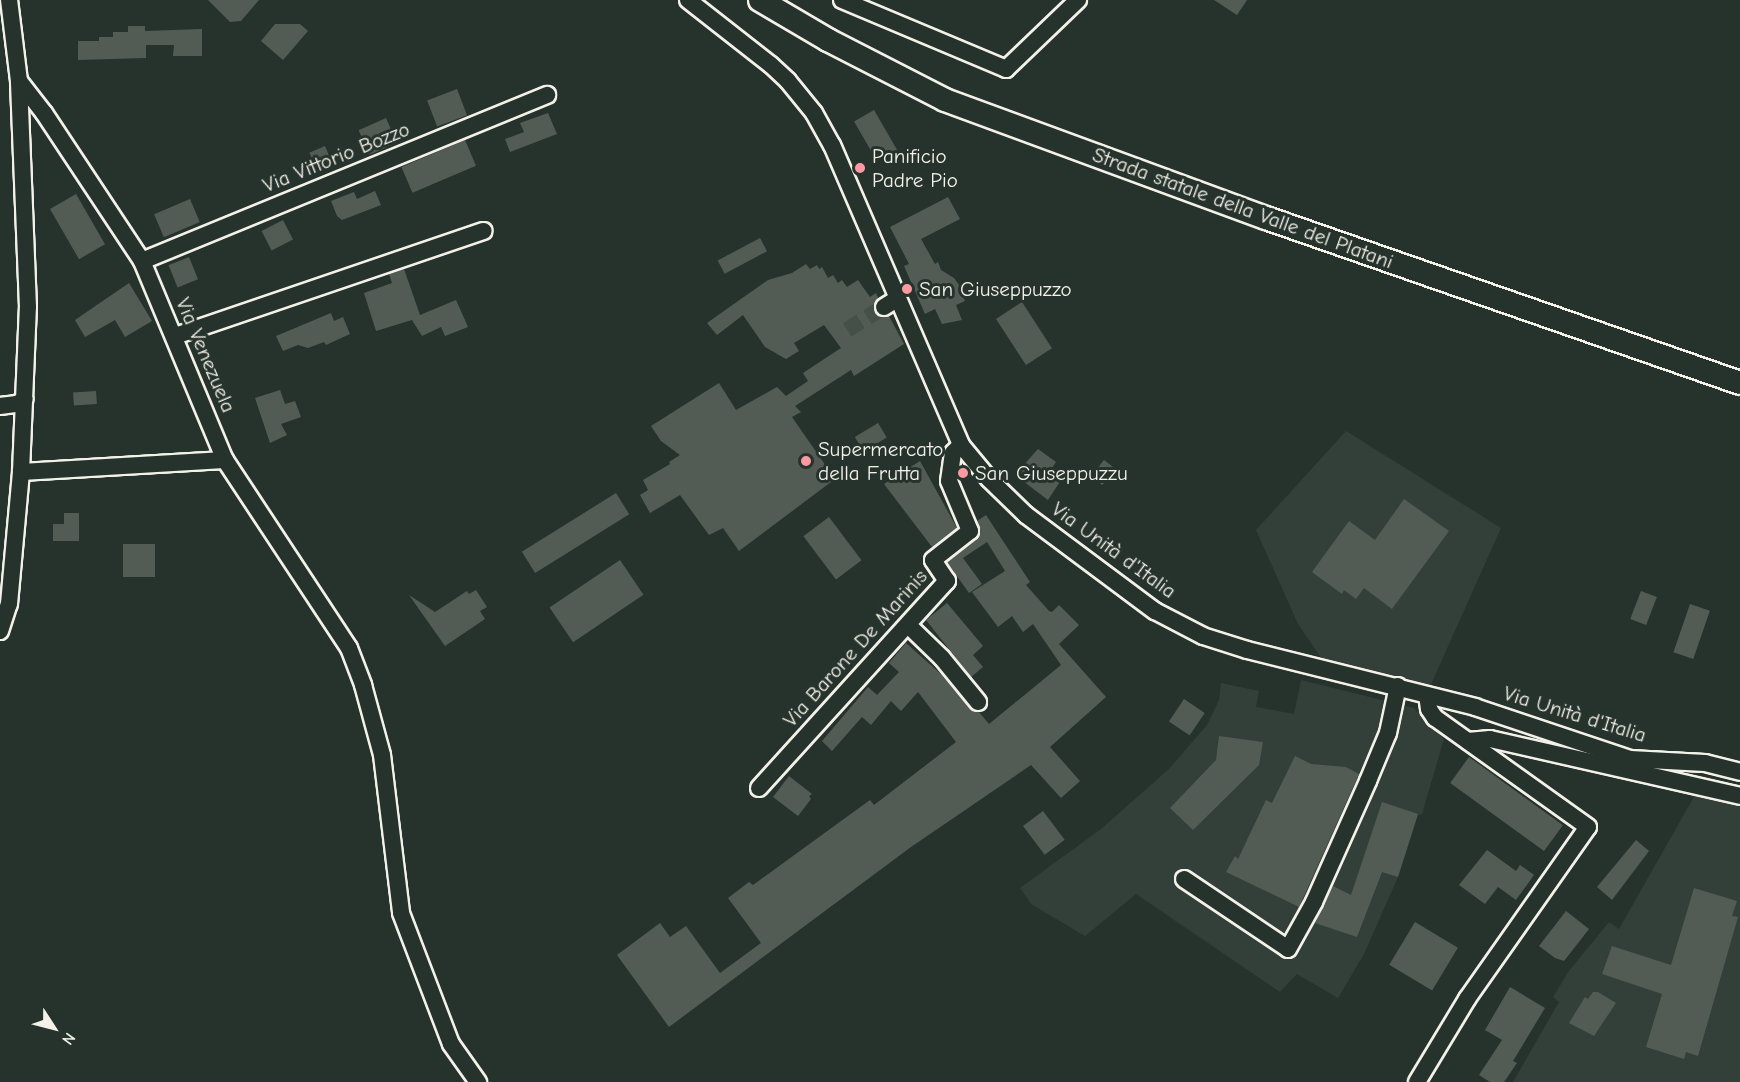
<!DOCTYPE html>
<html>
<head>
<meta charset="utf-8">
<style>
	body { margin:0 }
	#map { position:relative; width:1740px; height:1082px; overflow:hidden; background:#26332d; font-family:"Comic Neue",sans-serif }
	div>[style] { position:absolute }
	.built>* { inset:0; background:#333f39 }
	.building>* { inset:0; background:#525c55; transform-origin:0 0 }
	.minor-tunnel>* { height:16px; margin-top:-8px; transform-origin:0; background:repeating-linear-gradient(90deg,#455049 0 16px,transparent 0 24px) }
	.roads { filter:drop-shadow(2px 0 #f4f1e8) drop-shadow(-2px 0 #f4f1e8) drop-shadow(0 2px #f4f1e8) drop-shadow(0 -2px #f4f1e8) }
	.minor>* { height:16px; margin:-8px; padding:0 8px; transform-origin:8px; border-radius:8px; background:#26332d }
	.major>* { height:22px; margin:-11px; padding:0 11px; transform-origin:11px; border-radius:11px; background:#26332d }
	.dots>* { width:16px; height:16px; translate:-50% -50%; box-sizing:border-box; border:3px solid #26332d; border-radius:50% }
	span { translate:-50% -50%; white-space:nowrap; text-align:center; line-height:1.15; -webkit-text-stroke:6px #26332d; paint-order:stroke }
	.poi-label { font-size:21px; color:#f4f1e8 }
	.left { translate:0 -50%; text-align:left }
	.street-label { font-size:21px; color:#f4f1e8 }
	.north { position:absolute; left:24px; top:998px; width:60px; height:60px; -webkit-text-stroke:4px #26332d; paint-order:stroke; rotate:126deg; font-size:16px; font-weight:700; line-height:24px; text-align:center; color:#f4f1e8 }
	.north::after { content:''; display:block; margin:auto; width:21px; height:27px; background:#f4f1e8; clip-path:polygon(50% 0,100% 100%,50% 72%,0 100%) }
</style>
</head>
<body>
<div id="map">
	<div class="built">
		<i style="clip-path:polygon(1346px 431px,1501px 528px,1424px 700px,1326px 665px,1298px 624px,1256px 530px)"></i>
		<i style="clip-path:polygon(1301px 680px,1414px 708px,1444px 739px,1422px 814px,1418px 815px,1398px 877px,1364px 954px,1338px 998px,1297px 974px,1280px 992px,1136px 894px,1085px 936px,1031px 904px,1020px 888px,1101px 829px,1169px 769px,1207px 725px,1219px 700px,1221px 683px,1259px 691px,1256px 707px,1294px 714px)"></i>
		<i style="clip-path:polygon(1695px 795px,1740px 806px,1740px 1082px,1513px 1082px,1559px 1002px,1553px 997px,1569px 971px,1609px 922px,1619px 929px)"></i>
	</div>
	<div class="building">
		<i style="clip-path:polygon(208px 0,259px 0,241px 21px,230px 22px)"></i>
		<i style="clip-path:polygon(1214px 0,1247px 0,1237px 15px)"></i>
		<i style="clip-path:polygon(275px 24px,300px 24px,308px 31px,283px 60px,261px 41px)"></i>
		<i style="clip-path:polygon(128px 26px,145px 26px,145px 31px,202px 29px,202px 56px,173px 56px,174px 45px,146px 45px,146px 58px,78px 60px,78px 41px,99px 41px,99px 37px,113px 37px,113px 32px,128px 32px)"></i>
		<i style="left:457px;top:89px;width:28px;height:32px;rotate:69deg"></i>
		<i style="left:874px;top:110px;width:46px;height:23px;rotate:60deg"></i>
		<i style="clip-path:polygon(548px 113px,557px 134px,510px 152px,505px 139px,524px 132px,520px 123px)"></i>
		<i style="left:386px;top:118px;width:27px;height:30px;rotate:66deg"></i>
		<i style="left:465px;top:140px;width:28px;height:69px;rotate:67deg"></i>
		<i style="left:325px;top:146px;width:13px;height:17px;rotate:67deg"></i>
		<i style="clip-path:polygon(375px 191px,381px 205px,342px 220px,337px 216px,331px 201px,354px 192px,357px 199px)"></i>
		<i style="left:76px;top:194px;width:58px;height:30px;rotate:60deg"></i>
		<i style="clip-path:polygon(948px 197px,960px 219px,921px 239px,935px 264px,938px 262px,941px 270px,954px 278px,962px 289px,960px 290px,965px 301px,956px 305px,962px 320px,942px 324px,935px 309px,925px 314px,904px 266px,909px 264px,890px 227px)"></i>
		<i style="left:190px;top:199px;width:25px;height:39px;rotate:67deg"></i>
		<i style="left:283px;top:220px;width:22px;height:24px;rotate:63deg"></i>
		<i style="left:760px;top:238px;width:15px;height:48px;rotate:62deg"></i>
		<i style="left:189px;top:257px;width:24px;height:22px;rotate:68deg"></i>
		<i style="clip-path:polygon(806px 264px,810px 269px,817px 265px,819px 269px,822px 267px,828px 278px,833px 275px,838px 283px,842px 280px,847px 287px,858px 280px,870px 297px,876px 293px,878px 298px,875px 303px,875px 312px,880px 316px,889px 316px,904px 344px,854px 376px,851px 370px,795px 406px,801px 412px,792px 417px,835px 479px,739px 551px,723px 528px,709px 535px,680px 495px,650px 513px,640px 495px,648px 490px,643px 480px,670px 464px,669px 462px,680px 455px,661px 441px,651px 426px,719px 383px,736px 410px,777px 387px,786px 396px,808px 381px,803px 373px,841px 348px,824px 325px,794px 343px,799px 351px,786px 359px,765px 347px,743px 315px,717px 335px,707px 323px,768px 280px,792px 273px)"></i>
		<i style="clip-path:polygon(404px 269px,420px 315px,456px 300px,468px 327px,445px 336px,441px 327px,422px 336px,412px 320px,376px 331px,364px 293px,392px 283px,389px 274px)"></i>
		<i style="clip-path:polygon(129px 283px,152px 321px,125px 337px,115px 320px,85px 337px,75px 320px)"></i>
		<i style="left:1022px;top:302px;width:55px;height:31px;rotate:57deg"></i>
		<i style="clip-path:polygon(331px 313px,334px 321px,343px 317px,350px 334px,326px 345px,324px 342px,308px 348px,298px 345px,283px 351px,276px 336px)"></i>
		<i style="clip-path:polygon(280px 390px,285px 404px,295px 401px,301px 417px,281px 424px,287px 435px,270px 443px,255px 398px)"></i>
		<i style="left:96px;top:391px;width:13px;height:23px;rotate:86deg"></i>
		<i style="left:878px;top:423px;width:17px;height:27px;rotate:59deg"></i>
		<i style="clip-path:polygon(1038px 449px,1056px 462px,1050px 471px,1061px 480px,1048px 500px,1015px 475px)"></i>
		<i style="clip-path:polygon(1104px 460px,1117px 470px,1102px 485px,1092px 475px)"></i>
		<i style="clip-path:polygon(920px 461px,957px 528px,932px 547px,884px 484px)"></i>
		<i style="left:616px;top:493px;width:25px;height:111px;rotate:58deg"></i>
		<i style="clip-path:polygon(1404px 499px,1449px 531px,1392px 609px,1364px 588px,1356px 599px,1344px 590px,1342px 594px,1312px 572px,1349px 521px,1375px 540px)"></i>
		<i style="clip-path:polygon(64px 513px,79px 513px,79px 541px,53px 541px,53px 524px,64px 524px)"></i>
		<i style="clip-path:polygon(986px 515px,1030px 582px,1026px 585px,1049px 611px,1052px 612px,1059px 605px,1079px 625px,1059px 644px,1106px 697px,1050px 747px,1080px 781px,1061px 798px,1031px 765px,911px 847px,669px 1027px,617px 955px,660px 923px,670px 937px,686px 926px,720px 973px,761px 943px,728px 898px,749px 882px,753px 885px,870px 800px,874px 805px,956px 742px,918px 692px,901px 711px,891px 701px,871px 725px,862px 717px,832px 751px,822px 741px,868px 687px,877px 695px,899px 672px,889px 663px,906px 643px,942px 675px,970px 709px,979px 712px,989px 724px,1061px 665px,1033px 624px,1023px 632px,1012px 616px,998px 627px,972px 592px,1005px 571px,987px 542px,963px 558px,982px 584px,969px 593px,947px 562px,977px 539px,980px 533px,977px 521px)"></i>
		<i style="left:829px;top:517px;width:54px;height:32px;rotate:53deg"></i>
		<i style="left:123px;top:544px;width:32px;height:33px"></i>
		<i style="left:620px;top:560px;width:42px;height:85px;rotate:56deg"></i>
		<i style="clip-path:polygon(476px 590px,487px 607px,480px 611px,485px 619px,445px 646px,409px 595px,435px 612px,467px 591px,469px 594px)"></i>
		<i style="left:1641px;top:591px;width:17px;height:30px;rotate:21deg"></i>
		<i style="clip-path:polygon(947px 603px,983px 646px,973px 655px,983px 667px,971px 677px,926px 620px)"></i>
		<i style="left:1690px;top:604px;width:21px;height:51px;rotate:19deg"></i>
		<i style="left:1184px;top:699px;width:25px;height:27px;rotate:34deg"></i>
		<i style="clip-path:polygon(1219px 736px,1263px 742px,1259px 765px,1193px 830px,1170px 808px,1216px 760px)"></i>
		<i style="clip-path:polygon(1295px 756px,1311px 764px,1346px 767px,1359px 774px,1299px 907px,1226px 872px,1235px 856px,1238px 859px,1266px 800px,1272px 803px)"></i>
		<i style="left:1469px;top:757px;width:116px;height:32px;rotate:36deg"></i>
		<i style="clip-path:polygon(789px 776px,812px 794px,809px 796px,811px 799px,798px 816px,773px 797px)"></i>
		<i style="clip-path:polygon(1382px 802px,1418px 814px,1398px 877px,1382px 872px,1357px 937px,1315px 923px,1333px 886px,1351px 895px)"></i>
		<i style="left:1043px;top:811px;width:36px;height:25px;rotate:53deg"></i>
		<i style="clip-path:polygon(1636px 840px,1649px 851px,1612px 900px,1597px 887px)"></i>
		<i style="clip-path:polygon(1487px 850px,1516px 871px,1520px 865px,1534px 875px,1516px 900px,1498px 887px,1485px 904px,1459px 885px)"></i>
		<i style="clip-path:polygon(1694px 888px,1737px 901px,1732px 916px,1738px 917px,1698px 1056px,1686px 1052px,1684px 1059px,1646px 1047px,1662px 994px,1602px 974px,1612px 946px,1671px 965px)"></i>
		<i style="clip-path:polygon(1566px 911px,1589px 929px,1564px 961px,1555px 958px,1539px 946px)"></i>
		<i style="left:1415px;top:922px;width:50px;height:50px;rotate:31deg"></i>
		<i style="clip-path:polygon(1510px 987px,1545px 1008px,1513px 1061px,1517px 1063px,1504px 1082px,1490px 1082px,1479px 1075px,1502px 1040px,1485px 1030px)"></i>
		<i style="clip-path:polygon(1593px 992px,1598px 992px,1616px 1003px,1594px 1036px,1569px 1023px,1585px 997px,1588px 999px)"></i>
	</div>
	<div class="minor-tunnel">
		<i style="left:847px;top:330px;width:44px;rotate:-31.9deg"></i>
	</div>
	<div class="roads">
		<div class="minor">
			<i style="left:688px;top:0;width:105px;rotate:38.1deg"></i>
			<i style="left:771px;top:65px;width:23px;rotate:43deg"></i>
			<i style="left:788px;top:81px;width:41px;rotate:50.9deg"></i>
			<i style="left:814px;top:113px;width:37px;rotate:61deg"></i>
			<i style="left:832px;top:145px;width:327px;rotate:66.7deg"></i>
			<i style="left:961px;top:445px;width:44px;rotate:50.5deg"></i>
			<i style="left:989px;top:479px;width:52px;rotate:44.2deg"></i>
			<i style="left:1026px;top:515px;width:161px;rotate:36.7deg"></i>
			<i style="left:1155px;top:611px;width:54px;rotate:27.5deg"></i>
			<i style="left:1203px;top:636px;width:46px;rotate:17.7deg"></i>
			<i style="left:1247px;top:650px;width:235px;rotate:14deg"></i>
			<i style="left:1475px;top:707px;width:163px;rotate:18.5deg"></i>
			<i style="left:1630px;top:759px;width:75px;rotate:3.1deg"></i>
			<i style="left:1705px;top:763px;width:36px;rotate:14deg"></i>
			<i style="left:842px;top:0;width:178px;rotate:22.8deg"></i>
			<i style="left:1006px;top:69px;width:100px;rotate:-43.8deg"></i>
			<i style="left:19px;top:81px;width:41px;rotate:52deg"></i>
			<i style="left:44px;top:113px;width:178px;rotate:56.5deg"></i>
			<i style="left:142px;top:261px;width:216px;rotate:67.4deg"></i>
			<i style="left:225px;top:460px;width:225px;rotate:56.6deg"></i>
			<i style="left:349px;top:648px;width:40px;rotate:69deg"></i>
			<i style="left:363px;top:685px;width:73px;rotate:74.8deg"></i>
			<i style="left:382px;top:755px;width:159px;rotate:83.1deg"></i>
			<i style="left:401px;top:913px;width:140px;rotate:69.1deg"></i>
			<i style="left:451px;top:1044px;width:47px;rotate:54.6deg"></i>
			<i style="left:142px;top:261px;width:438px;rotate:-22.3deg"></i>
			<i style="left:884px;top:307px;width:15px;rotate:-32deg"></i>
			<i style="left:175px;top:336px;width:326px;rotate:-18.8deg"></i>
			<i style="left:0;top:406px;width:17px;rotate:-7deg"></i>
			<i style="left:17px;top:404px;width:9px;rotate:-32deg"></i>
			<i style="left:21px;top:472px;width:204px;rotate:-3.4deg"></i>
			<i style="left:908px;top:625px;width:47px;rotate:44.1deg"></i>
			<i style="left:942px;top:658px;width:57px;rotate:50.7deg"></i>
			<i style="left:0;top:631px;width:28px;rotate:-72deg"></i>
			<i style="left:9px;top:604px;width:133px;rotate:-84.8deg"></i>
			<i style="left:21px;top:472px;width:165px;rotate:-87.6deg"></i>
			<i style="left:28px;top:307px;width:226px;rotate:-92.3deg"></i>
			<i style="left:19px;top:81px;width:82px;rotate:-97deg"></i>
			<i style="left:1468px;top:741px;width:22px;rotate:-5deg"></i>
			<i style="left:1490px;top:739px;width:256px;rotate:12.8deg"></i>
			<i style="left:759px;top:788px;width:280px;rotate:-47.8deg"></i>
			<i style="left:947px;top:581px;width:25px;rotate:-124deg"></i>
			<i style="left:933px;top:560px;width:47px;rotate:-38.1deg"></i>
			<i style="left:970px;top:531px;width:54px;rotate:-112.8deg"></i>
			<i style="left:949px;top:481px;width:28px;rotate:-82deg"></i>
			<i style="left:953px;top:453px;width:11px;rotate:-45deg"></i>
			<i style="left:1184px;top:879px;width:125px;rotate:33.9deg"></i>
			<i style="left:1288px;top:949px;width:54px;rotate:-61deg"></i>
			<i style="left:1314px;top:902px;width:133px;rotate:-65.9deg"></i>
			<i style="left:1368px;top:781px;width:52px;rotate:-67.4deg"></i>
			<i style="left:1388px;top:733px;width:48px;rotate:-78deg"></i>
			<i style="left:1417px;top:1082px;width:97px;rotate:-58.9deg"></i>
			<i style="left:1467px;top:999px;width:210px;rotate:-54.9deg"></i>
			<i style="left:1588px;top:827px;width:188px;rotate:-144.5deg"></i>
			<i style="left:1435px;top:718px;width:11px;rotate:-124deg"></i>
			<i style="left:1429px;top:709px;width:14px;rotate:-98deg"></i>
		</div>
		<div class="major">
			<i style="left:760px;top:0;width:79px;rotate:30.5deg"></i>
			<i style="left:828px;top:40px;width:131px;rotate:27.1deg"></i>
			<i style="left:945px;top:100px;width:342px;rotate:20.2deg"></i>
			<i style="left:1266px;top:218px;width:502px;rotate:19.19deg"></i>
		</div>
	</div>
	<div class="dots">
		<i style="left:860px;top:168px;background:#ff9aa2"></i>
		<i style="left:907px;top:289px;background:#ff9aa2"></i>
		<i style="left:806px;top:461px;background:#ff9aa2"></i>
		<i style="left:963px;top:473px;background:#ff9aa2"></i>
	</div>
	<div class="poi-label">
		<span class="left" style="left:872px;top:168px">Panificio<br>Padre Pio</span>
		<span class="left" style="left:919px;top:289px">San Giuseppuzzo</span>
		<span class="left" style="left:818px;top:461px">Supermercato<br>della Frutta</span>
		<span class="left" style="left:975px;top:473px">San Giuseppuzzu</span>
	</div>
	<div class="street-label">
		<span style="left:336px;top:157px;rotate:-22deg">Via Vittorio Bozzo</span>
		<span style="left:1243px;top:208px;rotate:20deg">Strada statale della Valle del Platani</span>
		<span style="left:206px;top:355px;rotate:67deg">Via Venezuela</span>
		<span style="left:1114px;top:550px;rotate:36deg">Via Unità d'Italia</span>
		<span style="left:855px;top:648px;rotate:-48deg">Via Barone De Marinis</span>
		<span style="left:1575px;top:714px;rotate:17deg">Via Unità d'Italia</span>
	</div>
	<div class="north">N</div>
</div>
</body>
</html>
